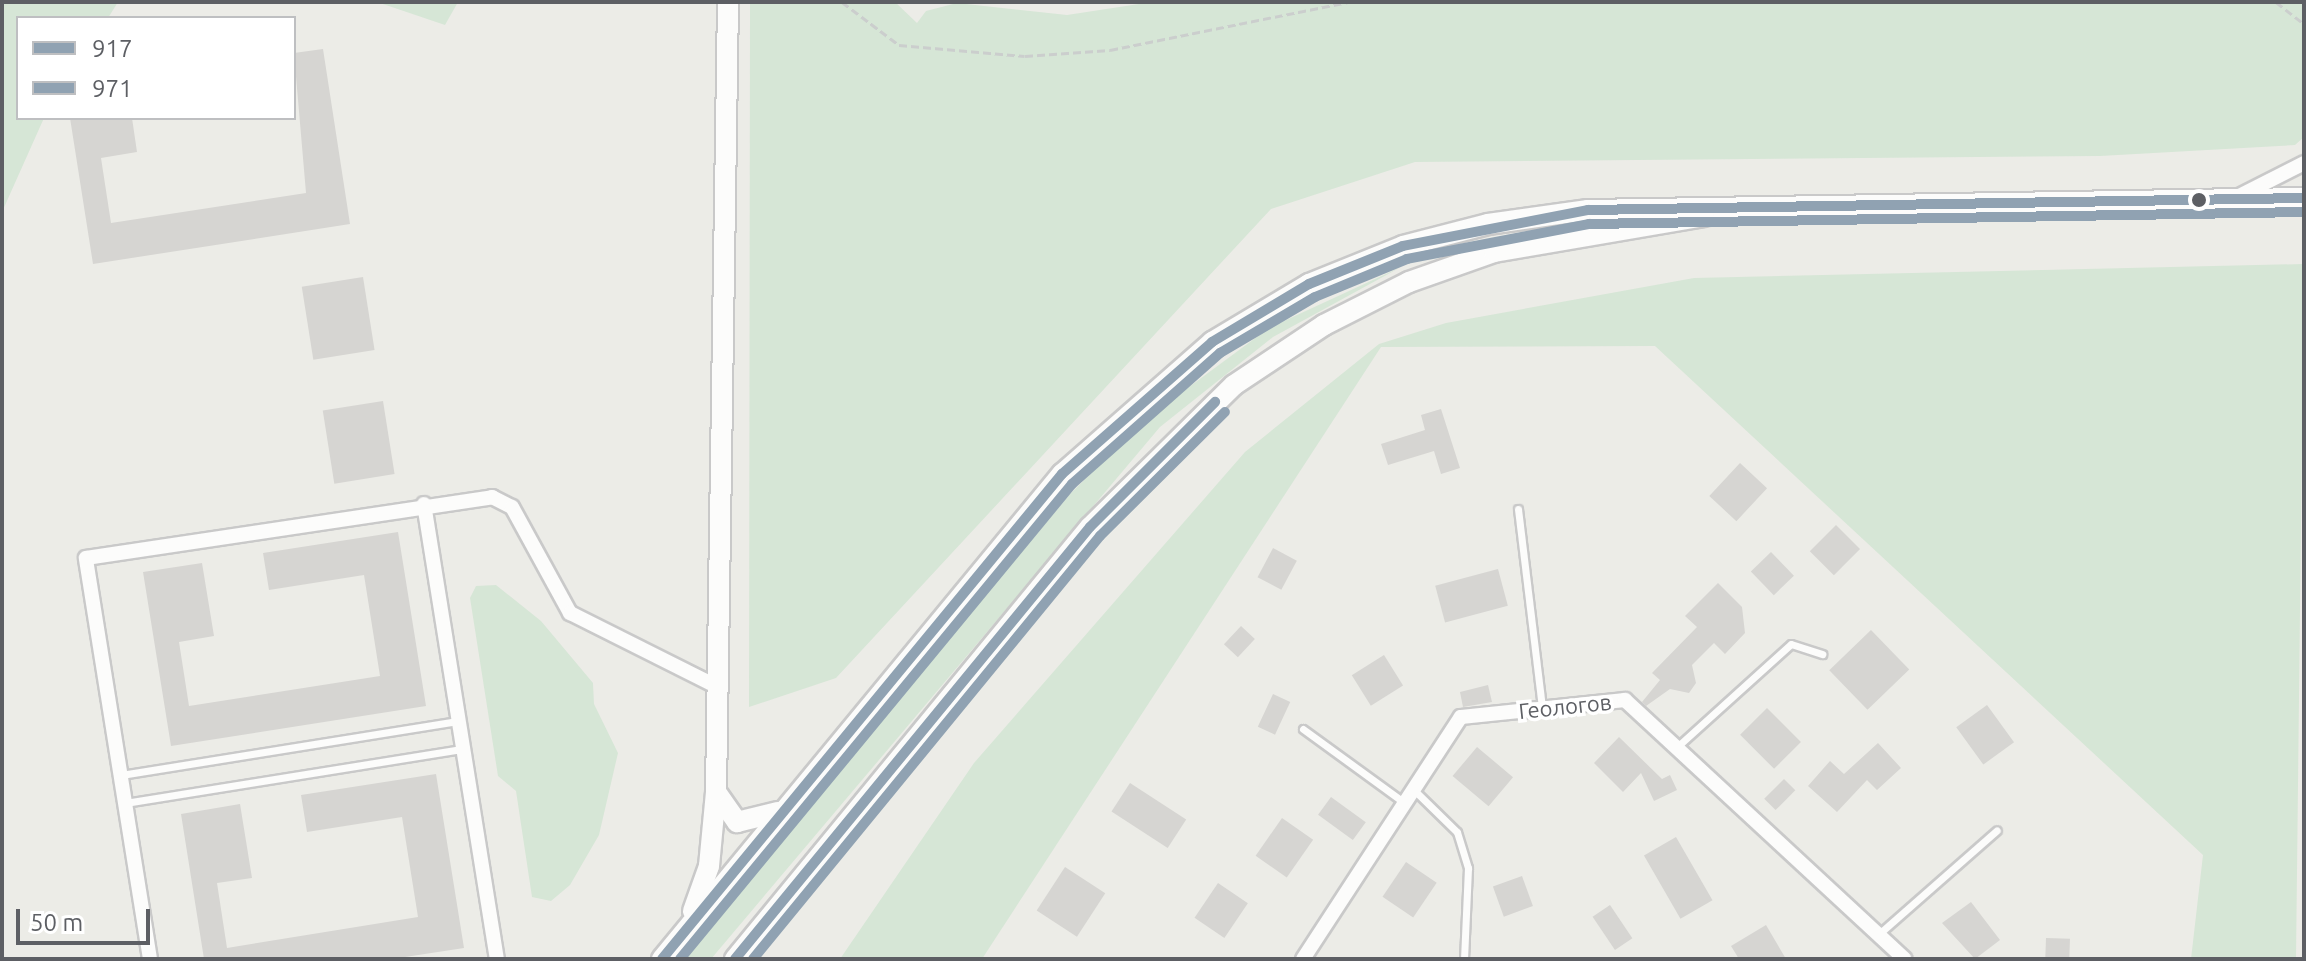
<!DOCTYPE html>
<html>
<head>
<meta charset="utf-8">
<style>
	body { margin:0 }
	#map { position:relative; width:2306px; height:961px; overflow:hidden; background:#ecece7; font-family:Ubuntu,sans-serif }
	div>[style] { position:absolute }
	.green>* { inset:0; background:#d6e6d6 }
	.building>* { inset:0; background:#d6d5d2; transform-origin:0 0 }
	.path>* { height:3px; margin-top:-1.5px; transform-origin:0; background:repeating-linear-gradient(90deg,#cbcecd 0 8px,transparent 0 12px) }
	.roads { filter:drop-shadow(2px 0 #c9c9c9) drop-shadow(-2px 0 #c9c9c9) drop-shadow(0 2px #c9c9c9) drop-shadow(0 -2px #c9c9c9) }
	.lane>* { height:7px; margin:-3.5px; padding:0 3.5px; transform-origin:3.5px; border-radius:3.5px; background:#fcfcfb }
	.street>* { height:14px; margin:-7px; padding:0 7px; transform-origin:7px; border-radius:7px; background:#fcfcfb }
	.secondary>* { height:20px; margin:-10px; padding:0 10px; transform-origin:10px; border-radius:10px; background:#fcfcfb }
	.bus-1>* { height:10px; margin:-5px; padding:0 5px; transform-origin:5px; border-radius:5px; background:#90a2b2 }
	.bus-2>* { height:10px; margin:-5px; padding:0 5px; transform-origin:5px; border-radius:5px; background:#90a2b2 }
	.dots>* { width:22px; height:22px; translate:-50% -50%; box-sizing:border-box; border:4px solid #fff; border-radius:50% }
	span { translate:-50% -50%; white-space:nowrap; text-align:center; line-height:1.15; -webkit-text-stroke:7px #fff; paint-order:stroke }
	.street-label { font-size:22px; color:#5d5f64 }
	.frame { position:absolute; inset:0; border:4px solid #5d5f64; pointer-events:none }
	.legend { position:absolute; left:16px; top:16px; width:280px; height:104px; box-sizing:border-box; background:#fff; border:2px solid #bebfc1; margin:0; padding:10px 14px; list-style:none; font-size:24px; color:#5d5f64 }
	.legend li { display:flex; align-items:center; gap:16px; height:40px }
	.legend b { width:40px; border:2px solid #bebfc1 }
	.scale { position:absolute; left:16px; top:909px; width:134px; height:36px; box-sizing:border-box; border:4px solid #5d5f64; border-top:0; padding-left:10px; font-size:24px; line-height:28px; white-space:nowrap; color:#5d5f64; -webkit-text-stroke:6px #fff; paint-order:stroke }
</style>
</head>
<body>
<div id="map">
	<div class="green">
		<i style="clip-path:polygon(2px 2px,118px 2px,108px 18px,18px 18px,18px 118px,44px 118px,2px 212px)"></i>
		<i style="clip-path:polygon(377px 2px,458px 2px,445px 25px)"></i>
		<i style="clip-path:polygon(750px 2px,895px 2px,917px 23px,926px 11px,957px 3px,1067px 15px,1152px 2px,2304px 2px,2304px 137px,2295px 145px,2100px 156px,1415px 162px,1271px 209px,836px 678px,749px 707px)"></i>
		<i style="clip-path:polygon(2304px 264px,2296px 959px,2191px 959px,2203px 855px,1655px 346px,1381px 347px,982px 959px,840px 959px,974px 763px,1245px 452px,1379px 344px,1446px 323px,1694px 278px)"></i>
		<i style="clip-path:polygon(1401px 267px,1273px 337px,1160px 427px,711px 959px,680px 959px,1071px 493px,1151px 415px,1269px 328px)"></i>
		<i style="clip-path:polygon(496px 585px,541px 621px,593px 683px,594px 704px,618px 753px,599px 835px,570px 885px,551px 901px,532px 897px,516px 791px,498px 776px,470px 598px,476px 586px)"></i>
	</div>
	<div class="building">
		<i style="clip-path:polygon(323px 49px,350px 224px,93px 264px,70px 118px,132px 118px,137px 152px,101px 158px,111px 223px,306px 193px,294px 53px)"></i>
		<i style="left:363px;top:277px;width:74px;height:62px;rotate:81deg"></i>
		<i style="left:383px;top:401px;width:74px;height:61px;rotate:81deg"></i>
		<i style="clip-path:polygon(1441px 409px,1460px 468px,1441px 474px,1434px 451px,1388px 465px,1381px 444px,1425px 430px,1421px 415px)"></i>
		<i style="left:1740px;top:463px;width:37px;height:45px;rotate:43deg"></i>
		<i style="left:1836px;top:525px;width:34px;height:37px;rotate:45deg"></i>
		<i style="clip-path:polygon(398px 532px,426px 706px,171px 746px,143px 572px,202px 563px,214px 636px,179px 642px,189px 706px,380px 676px,364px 575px,269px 590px,263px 553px)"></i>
		<i style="left:1273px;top:548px;width:27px;height:33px;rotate:28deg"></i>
		<i style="left:1771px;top:552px;width:33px;height:28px;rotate:46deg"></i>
		<i style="left:1498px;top:569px;width:38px;height:65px;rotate:75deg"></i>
		<i style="clip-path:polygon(1718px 583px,1742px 607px,1745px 633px,1725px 654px,1714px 643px,1692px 665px,1696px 683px,1689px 693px,1670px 689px,1646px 706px,1642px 702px,1660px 680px,1652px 673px,1697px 627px,1685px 616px)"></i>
		<i style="left:1241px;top:626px;width:19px;height:25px;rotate:43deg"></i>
		<i style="left:1871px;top:630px;width:55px;height:58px;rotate:46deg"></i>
		<i style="left:1384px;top:655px;width:36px;height:38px;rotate:58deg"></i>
		<i style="clip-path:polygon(1488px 685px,1492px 702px,1463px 707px,1460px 692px)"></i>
		<i style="left:1273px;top:694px;width:19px;height:36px;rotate:25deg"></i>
		<i style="left:1987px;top:705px;width:46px;height:38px;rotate:54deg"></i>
		<i style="left:1767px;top:708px;width:48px;height:38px;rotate:45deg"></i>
		<i style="clip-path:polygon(1619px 737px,1662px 779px,1670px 775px,1677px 790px,1654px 801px,1641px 773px,1623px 792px,1594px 763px)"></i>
		<i style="clip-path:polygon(1878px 743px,1901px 768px,1877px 790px,1867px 780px,1837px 812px,1808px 786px,1830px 761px,1844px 774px)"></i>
		<i style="left:1477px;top:747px;width:47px;height:38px;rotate:40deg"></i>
		<i style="clip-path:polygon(436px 774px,464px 948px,392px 959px,204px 959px,181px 814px,240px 804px,252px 878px,217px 883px,227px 948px,418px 917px,402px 817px,307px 832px,301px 795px)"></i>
		<i style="left:1784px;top:779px;width:16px;height:28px;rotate:45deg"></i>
		<i style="left:1130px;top:783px;width:67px;height:34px;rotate:33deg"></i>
		<i style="left:1331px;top:797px;width:43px;height:22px;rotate:36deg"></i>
		<i style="left:1282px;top:818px;width:38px;height:46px;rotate:35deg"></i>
		<i style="left:1676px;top:837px;width:73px;height:37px;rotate:60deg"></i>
		<i style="left:1406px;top:862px;width:37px;height:42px;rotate:34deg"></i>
		<i style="left:1065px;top:867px;width:48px;height:52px;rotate:33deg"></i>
		<i style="left:1522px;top:876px;width:32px;height:31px;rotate:70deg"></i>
		<i style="left:1218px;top:883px;width:36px;height:42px;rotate:34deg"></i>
		<i style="clip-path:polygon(1971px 902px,2000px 940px,1975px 959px,1942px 923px)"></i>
		<i style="left:1610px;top:905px;width:40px;height:21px;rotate:56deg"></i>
		<i style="clip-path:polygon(1766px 925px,1786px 959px,1739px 959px,1731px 946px)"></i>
		<i style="left:2046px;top:938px;width:24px;height:21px;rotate:2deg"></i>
	</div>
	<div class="path">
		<i style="left:842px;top:2px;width:71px;rotate:37deg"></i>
		<i style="left:899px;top:45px;width:126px;rotate:5deg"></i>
		<i style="left:1025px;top:56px;width:85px;rotate:-4deg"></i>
		<i style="left:1110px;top:50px;width:242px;rotate:-11.4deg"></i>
		<i style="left:2276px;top:2px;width:36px;rotate:38deg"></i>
	</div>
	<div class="roads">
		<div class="lane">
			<i style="left:1518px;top:509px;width:200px;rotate:83.1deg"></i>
			<i style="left:1303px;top:729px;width:126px;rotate:36deg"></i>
			<i style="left:1678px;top:746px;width:152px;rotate:-42.1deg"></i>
			<i style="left:1791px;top:644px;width:33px;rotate:18deg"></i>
			<i style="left:121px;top:775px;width:341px;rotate:-9.1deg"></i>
			<i style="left:1414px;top:790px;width:60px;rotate:44.3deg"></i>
			<i style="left:1457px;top:832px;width:38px;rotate:73deg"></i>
			<i style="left:1468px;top:868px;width:91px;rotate:92.5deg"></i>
			<i style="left:125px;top:803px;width:341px;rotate:-9.1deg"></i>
			<i style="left:1881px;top:932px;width:154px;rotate:-41.3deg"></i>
		</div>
		<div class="street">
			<i style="left:2237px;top:197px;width:75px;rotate:-26.9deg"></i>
			<i style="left:424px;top:504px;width:461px;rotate:80.9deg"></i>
			<i style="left:150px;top:959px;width:406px;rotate:-99.1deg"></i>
			<i style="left:86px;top:558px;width:411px;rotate:-8.5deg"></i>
			<i style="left:492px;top:497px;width:22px;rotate:27deg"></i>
			<i style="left:512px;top:507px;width:121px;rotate:61.3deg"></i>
			<i style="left:570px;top:613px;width:165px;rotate:26.6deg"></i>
			<i style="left:1303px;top:959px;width:289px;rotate:-56.9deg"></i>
			<i style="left:1461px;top:717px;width:165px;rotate:-5.9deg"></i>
			<i style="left:1625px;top:700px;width:381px;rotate:42.8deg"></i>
		</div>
		<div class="secondary">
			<i style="left:716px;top:792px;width:37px;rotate:55deg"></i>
			<i style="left:737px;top:822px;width:42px;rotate:-13.7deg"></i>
			<i style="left:693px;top:911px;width:48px;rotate:-70.4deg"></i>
			<i style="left:709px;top:866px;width:74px;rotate:-84.6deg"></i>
			<i style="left:716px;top:792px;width:790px;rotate:-89.13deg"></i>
			<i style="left:662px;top:959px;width:629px;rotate:-50.49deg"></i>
			<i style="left:1062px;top:474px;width:200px;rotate:-41.3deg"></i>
			<i style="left:1212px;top:342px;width:113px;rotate:-30.9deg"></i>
			<i style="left:1309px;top:284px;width:101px;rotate:-22deg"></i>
			<i style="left:1403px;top:246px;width:88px;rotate:-14.5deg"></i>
			<i style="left:1488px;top:224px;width:101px;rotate:-8deg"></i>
			<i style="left:1588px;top:210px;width:716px;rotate:-0.96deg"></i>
			<i style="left:735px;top:959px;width:559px;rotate:-50.59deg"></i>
			<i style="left:1090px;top:527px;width:202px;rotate:-44.6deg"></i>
			<i style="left:1234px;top:385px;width:108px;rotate:-33.7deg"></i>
			<i style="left:1324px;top:325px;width:95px;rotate:-26.8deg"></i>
			<i style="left:1409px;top:282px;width:90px;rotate:-19.4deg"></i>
			<i style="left:1494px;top:252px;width:213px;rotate:-9.7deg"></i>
		</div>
	</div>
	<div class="bus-1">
		<i style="left:662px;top:959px;width:629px;rotate:-50.49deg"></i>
		<i style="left:1062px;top:474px;width:200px;rotate:-41.3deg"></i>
		<i style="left:1212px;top:342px;width:113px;rotate:-30.9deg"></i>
		<i style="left:1309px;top:284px;width:101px;rotate:-22deg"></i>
		<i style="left:1403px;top:246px;width:188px;rotate:-11deg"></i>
		<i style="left:1588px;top:210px;width:716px;rotate:-0.96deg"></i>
		<i style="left:735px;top:959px;width:559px;rotate:-50.59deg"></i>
		<i style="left:1090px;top:527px;width:177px;rotate:-45deg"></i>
	</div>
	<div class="bus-2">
		<i style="left:680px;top:959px;width:616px;rotate:-50.47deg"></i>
		<i style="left:1072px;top:484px;width:198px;rotate:-41.5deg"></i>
		<i style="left:1220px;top:353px;width:110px;rotate:-30.5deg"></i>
		<i style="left:1315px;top:297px;width:100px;rotate:-22.4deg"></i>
		<i style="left:1407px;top:259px;width:185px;rotate:-10.9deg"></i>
		<i style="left:1589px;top:224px;width:715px;rotate:-0.96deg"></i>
		<i style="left:753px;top:959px;width:547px;rotate:-50.64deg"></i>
		<i style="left:1100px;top:536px;width:176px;rotate:-44.8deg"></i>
	</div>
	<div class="dots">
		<i style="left:2199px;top:200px;background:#5d5f64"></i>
	</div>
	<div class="street-label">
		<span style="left:1565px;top:706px;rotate:-6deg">Геологов</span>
	</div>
	<div class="frame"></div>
	<ul class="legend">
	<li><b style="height:10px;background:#90a2b2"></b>917</li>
	<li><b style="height:10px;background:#90a2b2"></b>971</li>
	</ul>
	<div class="scale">50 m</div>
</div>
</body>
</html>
